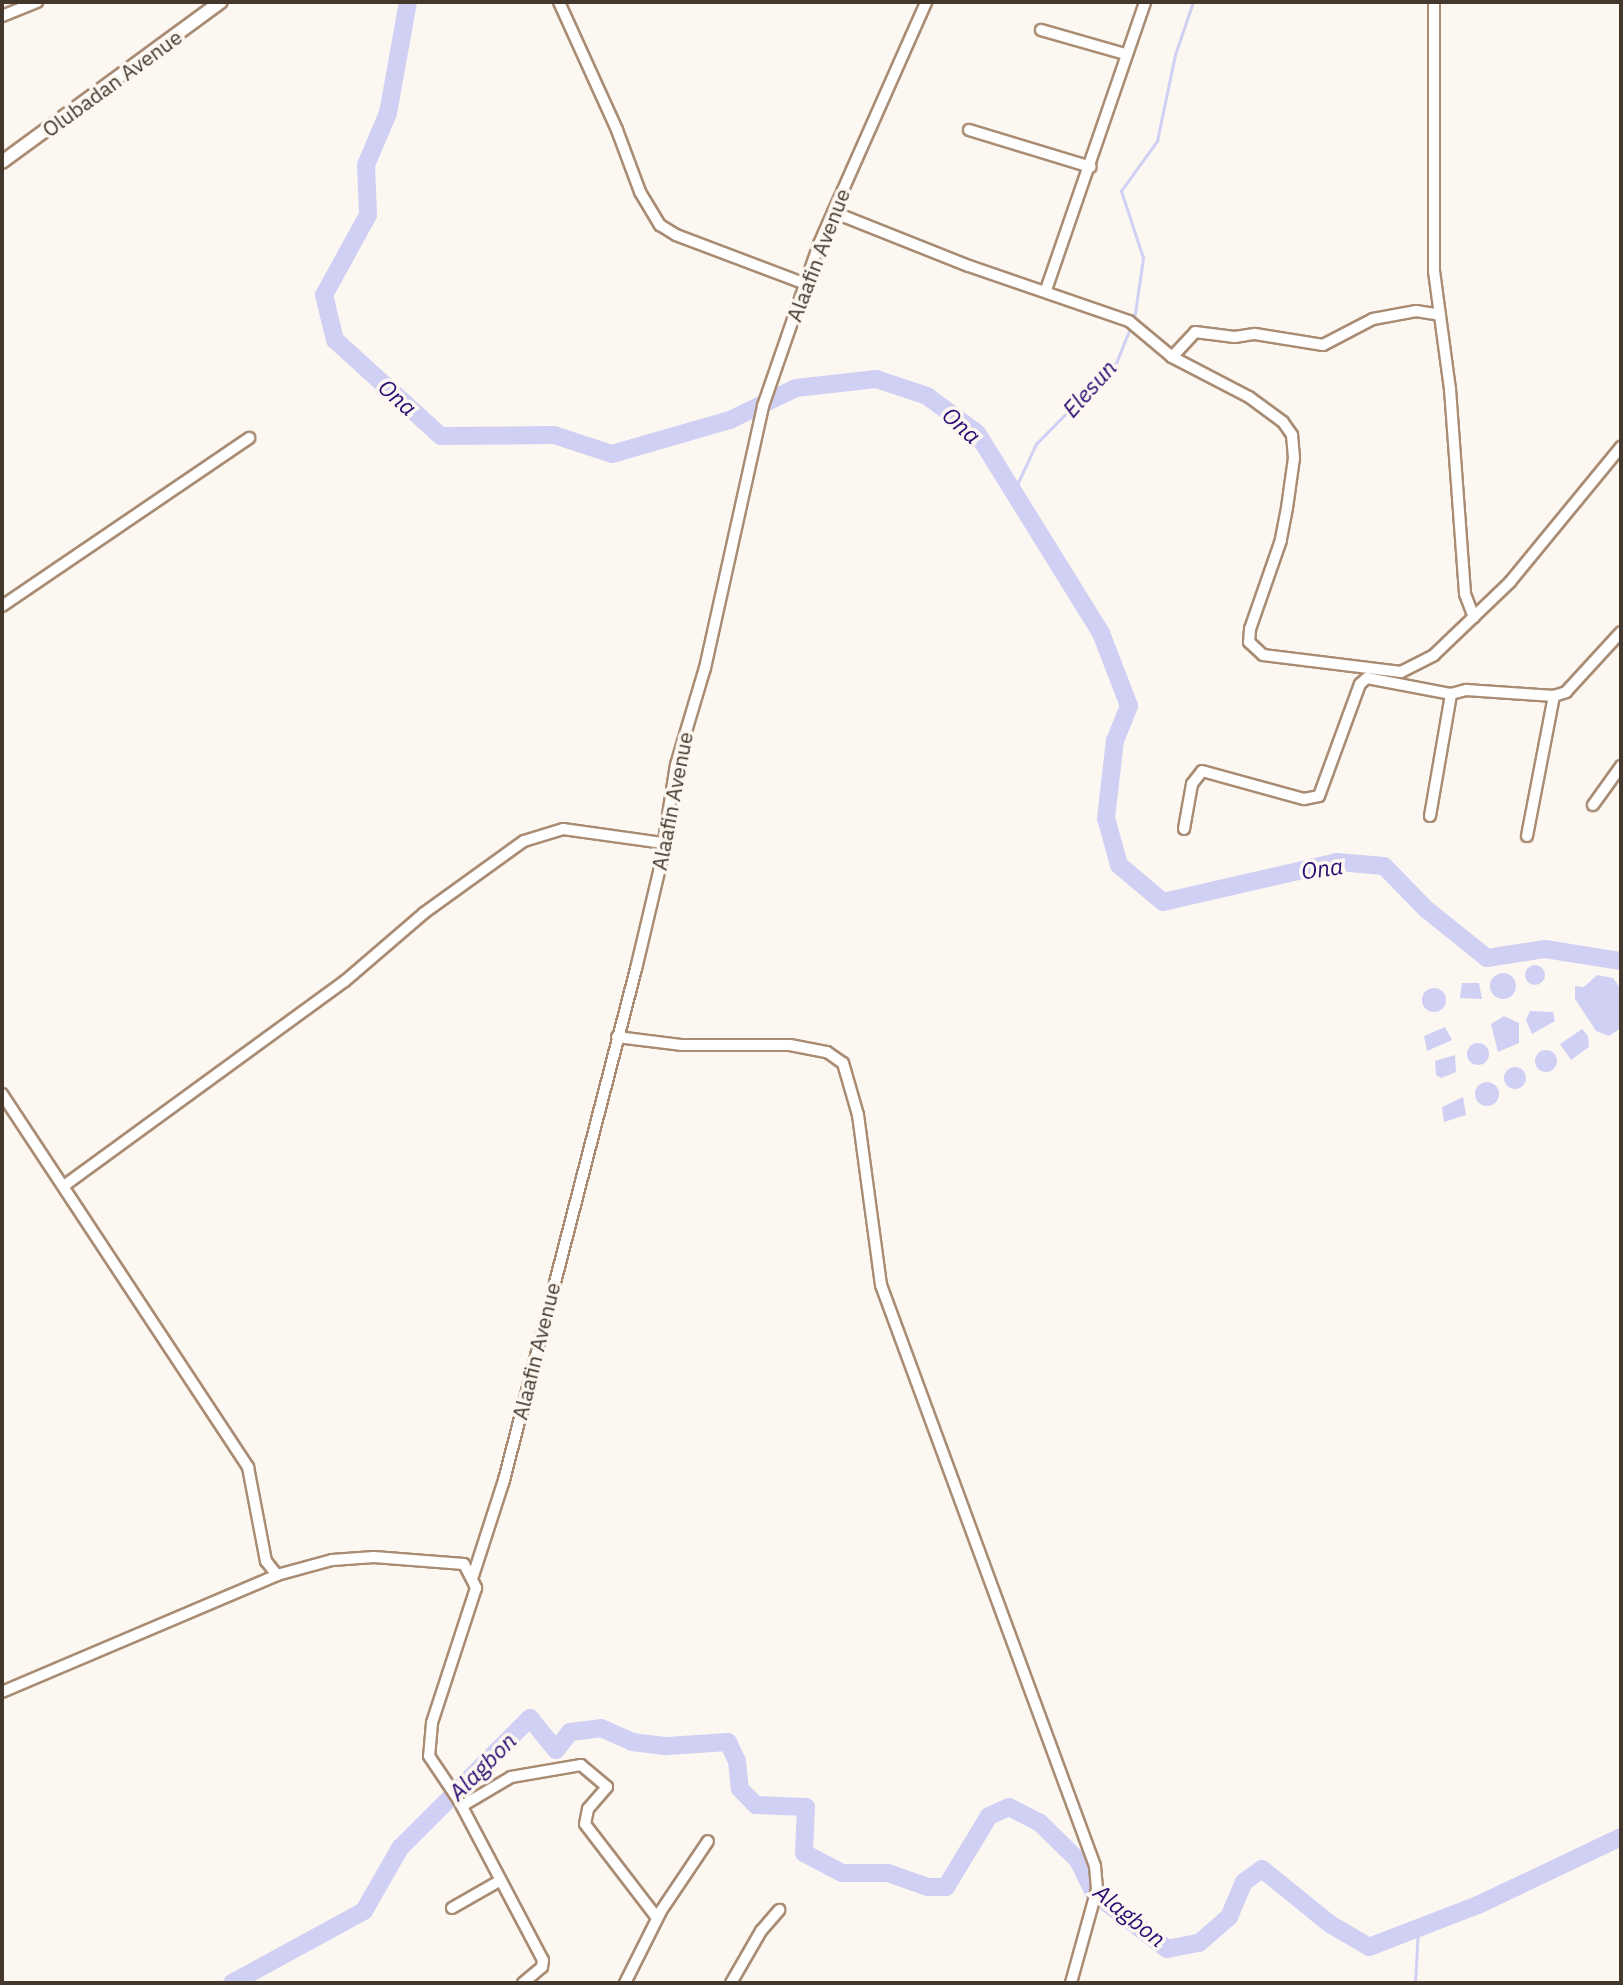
<!DOCTYPE html>
<html>
<head>
<meta charset="utf-8">
<style>
	body { margin:0 }
	#map { position:relative; width:1623px; height:1985px; overflow:hidden; background:#fdf7f1; font-family:"IBM Plex Sans",sans-serif }
	div>[style] { position:absolute }
	.water>* { inset:0; background:#d0d0f4 }
	.round { border-radius:50% }
	.stream>* { height:2.5px; margin:-1.25px; padding:0 1.25px; transform-origin:1.25px; border-radius:1.25px; background:#d0d0f4 }
	.river>* { height:18px; margin:-9px; padding:0 9px; transform-origin:9px; border-radius:9px; background:#d0d0f4 }
	.roads { filter:drop-shadow(2px 0 #a98c73) drop-shadow(-2px 0 #a98c73) drop-shadow(0 2px #a98c73) drop-shadow(0 -2px #a98c73) }
	.minor>* { height:10px; margin:-5px; padding:0 5px; transform-origin:5px; border-radius:5px; background:#fff }
	.tertiary>* { height:12px; margin:-6px; padding:0 6px; transform-origin:6px; border-radius:6px; background:#fff }
	span { translate:-50% -50%; white-space:nowrap; text-align:center; line-height:1.15; -webkit-text-stroke:7px #fdf7f1; paint-order:stroke }
	.street-label { font-size:21px; color:#44382d }
	.water-label { font-size:23px; color:#2b0d73; font-style:italic }
	.frame { position:absolute; inset:0; border:4px solid #44382d; pointer-events:none }
</style>
</head>
<body>
<div id="map">
	<div class="water">
		<i class="round" style="left:1525px;top:965px;width:20px;height:20px"></i>
		<i class="round" style="left:1490px;top:973px;width:26px;height:26px"></i>
		<i style="clip-path:polygon(1597px 975px,1613px 978px,1621px 989px,1621px 1028px,1609px 1036px,1596px 1031px,1575px 999px,1575px 986px,1584px 987px)"></i>
		<i style="clip-path:polygon(1462px 983px,1479px 983px,1482px 999px,1460px 998px)"></i>
		<i class="round" style="left:1422px;top:988px;width:24px;height:24px"></i>
		<i style="clip-path:polygon(1530px 1011px,1553px 1012px,1555px 1021px,1532px 1034px,1526px 1020px)"></i>
		<i style="clip-path:polygon(1504px 1016px,1519px 1023px,1519px 1043px,1498px 1052px,1491px 1024px)"></i>
		<i style="clip-path:polygon(1445px 1027px,1452px 1040px,1427px 1051px,1424px 1036px)"></i>
		<i style="clip-path:polygon(1582px 1029px,1588px 1036px,1589px 1047px,1571px 1060px,1560px 1044px)"></i>
		<i class="round" style="left:1467px;top:1043px;width:22px;height:22px"></i>
		<i class="round" style="left:1535px;top:1050px;width:22px;height:22px"></i>
		<i style="clip-path:polygon(1455px 1055px,1456px 1072px,1441px 1078px,1436px 1075px,1435px 1061px)"></i>
		<i class="round" style="left:1504px;top:1067px;width:22px;height:22px"></i>
		<i class="round" style="left:1475px;top:1082px;width:24px;height:24px"></i>
		<i style="clip-path:polygon(1463px 1097px,1466px 1115px,1444px 1122px,1442px 1107px)"></i>
	</div>
	<div class="stream">
		<i style="left:1134px;top:320px;width:63px;rotate:-81.7deg"></i>
		<i style="left:1143px;top:258px;width:71px;rotate:-108.2deg"></i>
		<i style="left:1121px;top:191px;width:62px;rotate:-54.2deg"></i>
		<i style="left:1157px;top:141px;width:88px;rotate:-78.2deg"></i>
		<i style="left:1175px;top:55px;width:56px;rotate:-71.2deg"></i>
		<i style="left:1014px;top:491px;width:52px;rotate:-64.9deg"></i>
		<i style="left:1036px;top:444px;width:114px;rotate:-45.4deg"></i>
		<i style="left:1116px;top:363px;width:40px;rotate:-68deg"></i>
		<i style="left:1415px;top:1983px;width:55px;rotate:-86.9deg"></i>
	</div>
	<div class="river">
		<i style="left:408px;top:2px;width:113px;rotate:100.2deg"></i>
		<i style="left:388px;top:113px;width:56px;rotate:112.9deg"></i>
		<i style="left:366px;top:165px;width:50px;rotate:87.7deg"></i>
		<i style="left:368px;top:215px;width:91px;rotate:118.8deg"></i>
		<i style="left:324px;top:295px;width:46px;rotate:76.3deg"></i>
		<i style="left:335px;top:340px;width:143px;rotate:42.2deg"></i>
		<i style="left:441px;top:436px;width:113px;rotate:-0.5deg"></i>
		<i style="left:554px;top:435px;width:61px;rotate:18.1deg"></i>
		<i style="left:612px;top:454px;width:123px;rotate:-16.1deg"></i>
		<i style="left:730px;top:420px;width:73px;rotate:-25.9deg"></i>
		<i style="left:796px;top:388px;width:81px;rotate:-6.4deg"></i>
		<i style="left:876px;top:379px;width:54px;rotate:18.4deg"></i>
		<i style="left:927px;top:396px;width:62px;rotate:36.5deg"></i>
		<i style="left:977px;top:433px;width:235px;rotate:58.2deg"></i>
		<i style="left:1101px;top:633px;width:78px;rotate:69deg"></i>
		<i style="left:1129px;top:706px;width:37px;rotate:112deg"></i>
		<i style="left:1115px;top:740px;width:79px;rotate:96.6deg"></i>
		<i style="left:1106px;top:818px;width:49px;rotate:74.5deg"></i>
		<i style="left:1119px;top:865px;width:57px;rotate:40.1deg"></i>
		<i style="left:1163px;top:902px;width:179px;rotate:-12.9deg"></i>
		<i style="left:1337px;top:862px;width:47px;rotate:4.9deg"></i>
		<i style="left:1384px;top:866px;width:60px;rotate:45.7deg"></i>
		<i style="left:1426px;top:909px;width:78px;rotate:38.8deg"></i>
		<i style="left:1487px;top:958px;width:59px;rotate:-8.8deg"></i>
		<i style="left:1545px;top:949px;width:77px;rotate:9deg"></i>
		<i style="left:232px;top:1983px;width:150px;rotate:-28.6deg"></i>
		<i style="left:364px;top:1911px;width:73px;rotate:-60.3deg"></i>
		<i style="left:400px;top:1848px;width:184px;rotate:-45deg"></i>
		<i style="left:530px;top:1718px;width:41px;rotate:50.9deg"></i>
		<i style="left:556px;top:1750px;width:23px;rotate:-52deg"></i>
		<i style="left:570px;top:1732px;width:31px;rotate:-7deg"></i>
		<i style="left:601px;top:1728px;width:34px;rotate:24deg"></i>
		<i style="left:632px;top:1742px;width:35px;rotate:7deg"></i>
		<i style="left:667px;top:1746px;width:61px;rotate:-3.8deg"></i>
		<i style="left:728px;top:1742px;width:21px;rotate:65deg"></i>
		<i style="left:737px;top:1761px;width:28px;rotate:84deg"></i>
		<i style="left:740px;top:1789px;width:23px;rotate:45deg"></i>
		<i style="left:756px;top:1805px;width:50px;rotate:2.3deg"></i>
		<i style="left:806px;top:1807px;width:46px;rotate:92.5deg"></i>
		<i style="left:804px;top:1853px;width:43px;rotate:27.8deg"></i>
		<i style="left:842px;top:1873px;width:46px"></i>
		<i style="left:888px;top:1873px;width:42px;rotate:19.3deg"></i>
		<i style="left:928px;top:1887px;width:18px"></i>
		<i style="left:946px;top:1887px;width:83px;rotate:-58.8deg"></i>
		<i style="left:989px;top:1816px;width:22px;rotate:-24deg"></i>
		<i style="left:1009px;top:1807px;width:34px;rotate:27deg"></i>
		<i style="left:1039px;top:1822px;width:54px;rotate:44.3deg"></i>
		<i style="left:1078px;top:1860px;width:37px;rotate:64deg"></i>
		<i style="left:1094px;top:1893px;width:92px;rotate:37.5deg"></i>
		<i style="left:1167px;top:1949px;width:33px;rotate:-11deg"></i>
		<i style="left:1199px;top:1943px;width:40px;rotate:-41deg"></i>
		<i style="left:1229px;top:1917px;width:38px;rotate:-67deg"></i>
		<i style="left:1244px;top:1882px;width:22px;rotate:-36deg"></i>
		<i style="left:1262px;top:1869px;width:87px;rotate:39deg"></i>
		<i style="left:1330px;top:1924px;width:45px;rotate:30.5deg"></i>
		<i style="left:1369px;top:1947px;width:117px;rotate:-21.1deg"></i>
		<i style="left:1478px;top:1905px;width:158px;rotate:-25.4deg"></i>
	</div>
	<div class="roads">
		<div class="minor">
			<i style="left:559px;top:2px;width:141px;rotate:65.6deg"></i>
			<i style="left:617px;top:130px;width:66px;rotate:69.6deg"></i>
			<i style="left:640px;top:192px;width:39px;rotate:59deg"></i>
			<i style="left:660px;top:225px;width:19px;rotate:32deg"></i>
			<i style="left:676px;top:235px;width:139px;rotate:20.7deg"></i>
			<i style="left:1434px;top:2px;width:269px;rotate:90deg"></i>
			<i style="left:1434px;top:271px;width:119px;rotate:82.3deg"></i>
			<i style="left:1450px;top:389px;width:206px;rotate:85.8deg"></i>
			<i style="left:1465px;top:594px;width:25px;rotate:69deg"></i>
			<i style="left:2px;top:16px;width:38px;rotate:-22deg"></i>
			<i style="left:1041px;top:30px;width:87px;rotate:15.9deg"></i>
			<i style="left:969px;top:130px;width:127px;rotate:16.9deg"></i>
			<i style="left:833px;top:212px;width:146px;rotate:21.7deg"></i>
			<i style="left:969px;top:266px;width:169px;rotate:19deg"></i>
			<i style="left:1129px;top:321px;width:56px;rotate:39.9deg"></i>
			<i style="left:1172px;top:357px;width:87px;rotate:27.5deg"></i>
			<i style="left:1249px;top:397px;width:42px;rotate:36.3deg"></i>
			<i style="left:1283px;top:422px;width:16px;rotate:55deg"></i>
			<i style="left:1292px;top:435px;width:23px;rotate:85deg"></i>
			<i style="left:1294px;top:458px;width:50px;rotate:98deg"></i>
			<i style="left:1287px;top:508px;width:33px;rotate:101deg"></i>
			<i style="left:1281px;top:540px;width:94px;rotate:109.2deg"></i>
			<i style="left:1250px;top:629px;width:13px;rotate:94deg"></i>
			<i style="left:1249px;top:642px;width:19px;rotate:43deg"></i>
			<i style="left:1263px;top:655px;width:139px;rotate:7deg"></i>
			<i style="left:1401px;top:672px;width:37px;rotate:-27deg"></i>
			<i style="left:1434px;top:655px;width:105px;rotate:-43.8deg"></i>
			<i style="left:1510px;top:582px;width:175px;rotate:-50.6deg"></i>
			<i style="left:1046px;top:290px;width:305px;rotate:-71deg"></i>
			<i style="left:1172px;top:357px;width:34px;rotate:-47deg"></i>
			<i style="left:1195px;top:332px;width:40px;rotate:7.1deg"></i>
			<i style="left:1235px;top:337px;width:20px;rotate:-9deg"></i>
			<i style="left:1255px;top:334px;width:69px;rotate:9.2deg"></i>
			<i style="left:1323px;top:345px;width:56px;rotate:-27.5deg"></i>
			<i style="left:1373px;top:319px;width:44px;rotate:-10.5deg"></i>
			<i style="left:1416px;top:311px;width:24px;rotate:9deg"></i>
			<i style="left:2px;top:606px;width:299px;rotate:-34.2deg"></i>
			<i style="left:1593px;top:805px;width:48px;rotate:-54.3deg"></i>
			<i style="left:1430px;top:816px;width:124px;rotate:-80.2deg"></i>
			<i style="left:1184px;top:829px;width:46px;rotate:-79.9deg"></i>
			<i style="left:1192px;top:784px;width:16px;rotate:-52deg"></i>
			<i style="left:1202px;top:771px;width:106px;rotate:15.4deg"></i>
			<i style="left:1304px;top:799px;width:15px;rotate:-11deg"></i>
			<i style="left:1319px;top:796px;width:119px;rotate:-69.9deg"></i>
			<i style="left:1360px;top:684px;width:9px;rotate:-41deg"></i>
			<i style="left:1367px;top:678px;width:86px;rotate:10.8deg"></i>
			<i style="left:1451px;top:694px;width:16px;rotate:-15deg"></i>
			<i style="left:1466px;top:690px;width:88px;rotate:3.9deg"></i>
			<i style="left:1554px;top:696px;width:13px;rotate:-18deg"></i>
			<i style="left:1566px;top:692px;width:81px;rotate:-47.5deg"></i>
			<i style="left:1527px;top:836px;width:143px;rotate:-79.1deg"></i>
			<i style="left:617px;top:1037px;width:64px;rotate:7.1deg"></i>
			<i style="left:681px;top:1045px;width:109px"></i>
			<i style="left:790px;top:1045px;width:38px;rotate:11deg"></i>
			<i style="left:827px;top:1052px;width:19px;rotate:35deg"></i>
			<i style="left:843px;top:1063px;width:54px;rotate:73.9deg"></i>
			<i style="left:858px;top:1115px;width:172px;rotate:82.3deg"></i>
			<i style="left:881px;top:1285px;width:619px;rotate:69.78deg"></i>
			<i style="left:1095px;top:1866px;width:23px;rotate:85deg"></i>
			<i style="left:1097px;top:1889px;width:98px;rotate:105.5deg"></i>
			<i style="left:2px;top:1094px;width:447px;rotate:56.6deg"></i>
			<i style="left:248px;top:1467px;width:96px;rotate:79.2deg"></i>
			<i style="left:266px;top:1561px;width:18px;rotate:52deg"></i>
			<i style="left:65px;top:1185px;width:346px;rotate:-36.1deg"></i>
			<i style="left:345px;top:981px;width:104px;rotate:-40.7deg"></i>
			<i style="left:424px;top:913px;width:123px;rotate:-35.8deg"></i>
			<i style="left:524px;top:841px;width:41px;rotate:-17.1deg"></i>
			<i style="left:563px;top:829px;width:100px;rotate:8deg"></i>
			<i style="left:473px;top:1576px;width:101px;rotate:-72.1deg"></i>
			<i style="left:504px;top:1480px;width:528px;rotate:-75.52deg"></i>
			<i style="left:636px;top:969px;width:100px;rotate:-76.7deg"></i>
			<i style="left:659px;top:872px;width:108px;rotate:-81deg"></i>
			<i style="left:676px;top:765px;width:101px;rotate:-73.4deg"></i>
			<i style="left:705px;top:668px;width:268px;rotate:-77.5deg"></i>
			<i style="left:763px;top:406px;width:171px;rotate:-70.9deg"></i>
			<i style="left:819px;top:244px;width:265px;rotate:-66.1deg"></i>
			<i style="left:2px;top:1692px;width:299px;rotate:-23deg"></i>
			<i style="left:277px;top:1575px;width:57px;rotate:-15.3deg"></i>
			<i style="left:332px;top:1560px;width:42px;rotate:-4.1deg"></i>
			<i style="left:374px;top:1557px;width:90px;rotate:4.4deg"></i>
			<i style="left:464px;top:1564px;width:27px;rotate:63deg"></i>
			<i style="left:476px;top:1588px;width:142px;rotate:108.1deg"></i>
			<i style="left:432px;top:1723px;width:33px;rotate:95deg"></i>
			<i style="left:429px;top:1756px;width:52px;rotate:56deg"></i>
			<i style="left:458px;top:1799px;width:182px;rotate:62.2deg"></i>
			<i style="left:543px;top:1960px;width:7px;rotate:98deg"></i>
			<i style="left:542px;top:1967px;width:25px;rotate:140deg"></i>
			<i style="left:462px;top:1806px;width:57px;rotate:-30.6deg"></i>
			<i style="left:511px;top:1777px;width:71px;rotate:-9.7deg"></i>
			<i style="left:581px;top:1765px;width:34px;rotate:40deg"></i>
			<i style="left:607px;top:1787px;width:29px;rotate:131deg"></i>
			<i style="left:588px;top:1809px;width:15px;rotate:101deg"></i>
			<i style="left:585px;top:1824px;width:118px;rotate:52.5deg"></i>
			<i style="left:452px;top:1908px;width:56px;rotate:-29.7deg"></i>
			<i style="left:625px;top:1983px;width:80px;rotate:-63.4deg"></i>
			<i style="left:661px;top:1911px;width:84px;rotate:-56.1deg"></i>
			<i style="left:731px;top:1983px;width:60px;rotate:-60deg"></i>
			<i style="left:761px;top:1931px;width:28px;rotate:-49deg"></i>
		</div>
		<div class="tertiary">
			<i style="left:2px;top:162px;width:271px;rotate:-36.2deg"></i>
		</div>
	</div>
	<div class="street-label">
		<span style="left:112px;top:83px;rotate:-36deg">Olubadan Avenue</span>
		<span style="left:818px;top:255px;rotate:-69deg">Alaafin Avenue</span>
		<span style="left:672px;top:801px;rotate:-79deg">Alaafin Avenue</span>
		<span style="left:536px;top:1351px;rotate:-76deg">Alaafin Avenue</span>
	</div>
	<div class="water-label">
		<span style="left:1089px;top:388px;rotate:-48deg">Elesun</span>
		<span style="left:398px;top:397px;rotate:42deg">Ona</span>
		<span style="left:962px;top:425px;rotate:42deg">Ona</span>
		<span style="left:1322px;top:868px;rotate:-8deg">Ona</span>
		<span style="left:482px;top:1766px;rotate:-45deg">Alagbon</span>
		<span style="left:1130px;top:1915px;rotate:39deg">Alagbon</span>
	</div>
	<div class="frame"></div>
</div>
</body>
</html>
